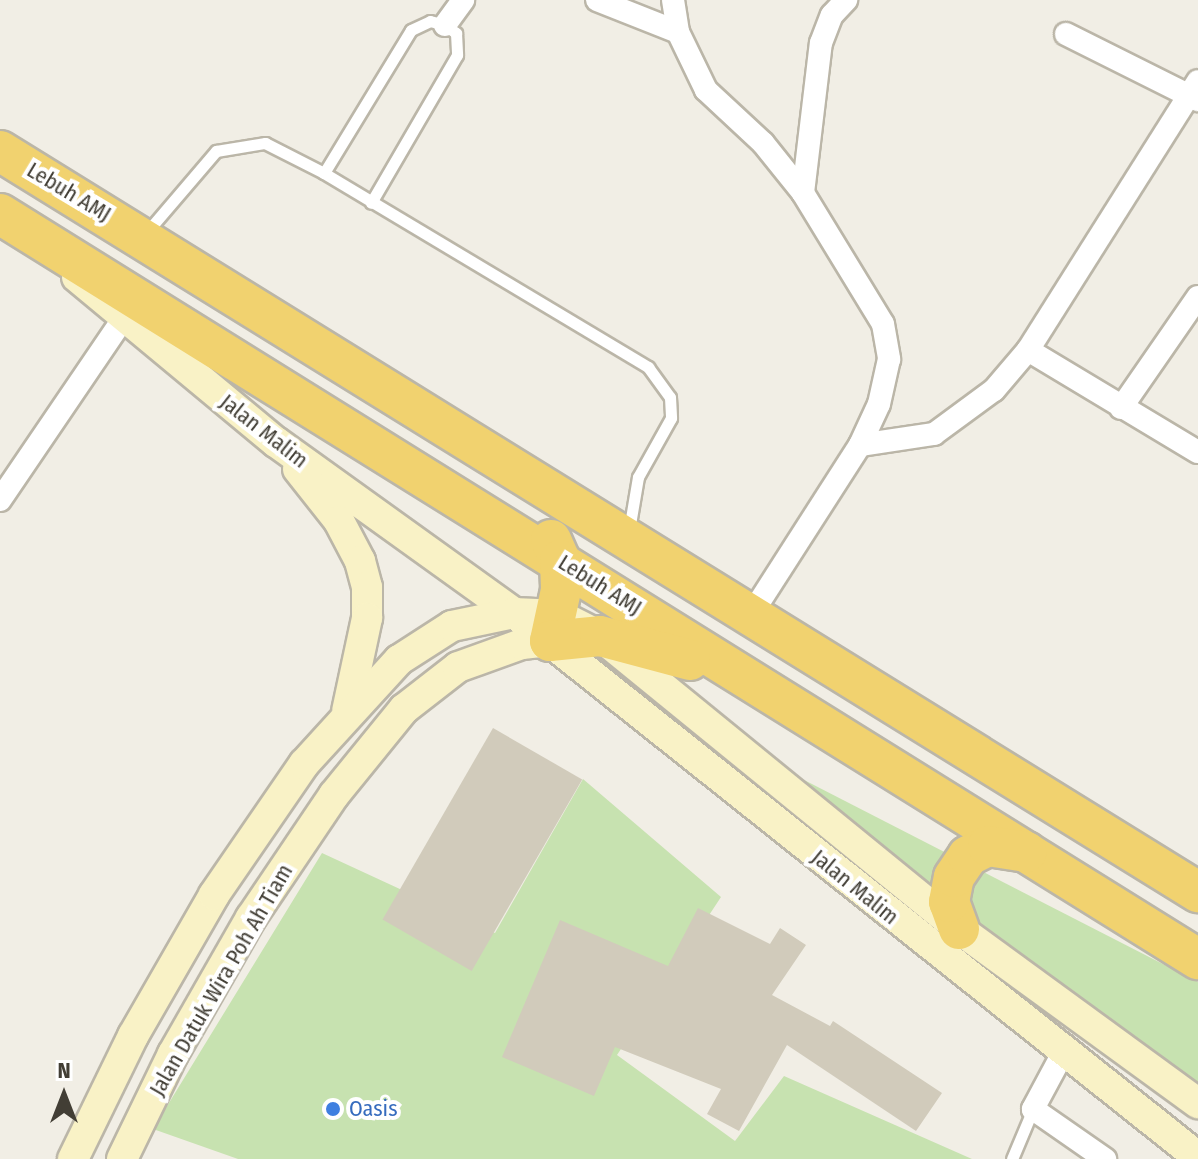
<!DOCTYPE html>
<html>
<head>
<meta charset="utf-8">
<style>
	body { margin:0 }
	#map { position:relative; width:1198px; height:1159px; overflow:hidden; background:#f1eee5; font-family:"Fira Sans Condensed",sans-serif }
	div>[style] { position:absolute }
	.green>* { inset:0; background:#c7e2b0 }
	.building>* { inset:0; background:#d1cbbb; transform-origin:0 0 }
	.roads { filter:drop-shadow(2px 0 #bbb6a8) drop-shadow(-2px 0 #bbb6a8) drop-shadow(0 2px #bbb6a8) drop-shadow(0 -2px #bbb6a8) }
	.lane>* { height:11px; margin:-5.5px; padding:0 5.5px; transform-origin:5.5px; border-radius:5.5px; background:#fff }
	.street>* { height:22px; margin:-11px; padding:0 11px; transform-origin:11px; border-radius:11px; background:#fff }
	.secondary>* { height:30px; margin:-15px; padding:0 15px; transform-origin:15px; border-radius:15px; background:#f9f2c6 }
	.highway>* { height:40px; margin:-20px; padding:0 20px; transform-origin:20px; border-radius:20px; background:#f1d26f }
	.dots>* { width:22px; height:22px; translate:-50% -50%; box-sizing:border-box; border:4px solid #fff; border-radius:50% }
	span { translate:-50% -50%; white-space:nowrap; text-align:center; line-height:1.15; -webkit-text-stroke:8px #fff; paint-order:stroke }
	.street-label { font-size:22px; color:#423e35 }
	.shop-label { font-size:22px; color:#366cbe }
	.left { translate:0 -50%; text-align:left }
	.north { position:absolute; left:24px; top:1055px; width:80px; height:80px; -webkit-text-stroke:6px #fff; paint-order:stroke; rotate:0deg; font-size:22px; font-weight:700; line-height:32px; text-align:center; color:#423e35 }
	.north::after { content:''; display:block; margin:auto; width:28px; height:36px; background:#423e35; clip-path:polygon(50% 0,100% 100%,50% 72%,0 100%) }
</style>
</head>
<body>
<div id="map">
	<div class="green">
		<i style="clip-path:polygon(732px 743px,1198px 982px,1198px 1097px)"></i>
		<i style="clip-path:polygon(583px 779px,721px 897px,617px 1055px,735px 1141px,784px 1076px,972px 1159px,238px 1159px,153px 1129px,322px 853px,495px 933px)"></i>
	</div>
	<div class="building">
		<i style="left:493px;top:728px;width:103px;height:221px;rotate:30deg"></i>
		<i style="clip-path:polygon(698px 908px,770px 944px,780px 928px,806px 945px,772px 995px,830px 1026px,833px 1021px,942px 1093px,916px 1131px,787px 1045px,739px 1131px,707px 1114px,721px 1089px,615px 1047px,594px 1096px,502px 1057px,560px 920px,668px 966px)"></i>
	</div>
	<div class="roads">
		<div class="lane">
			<i style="left:324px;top:173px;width:167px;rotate:-58.7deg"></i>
			<i style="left:411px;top:30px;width:21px;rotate:-25deg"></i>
			<i style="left:430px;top:21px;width:16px;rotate:15deg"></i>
			<i style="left:445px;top:25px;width:14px;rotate:36deg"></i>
			<i style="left:456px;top:33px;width:22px;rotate:87deg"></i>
			<i style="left:457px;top:55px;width:171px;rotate:120.2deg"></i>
			<i style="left:146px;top:233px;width:108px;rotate:-49.5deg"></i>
			<i style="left:216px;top:151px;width:50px;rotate:-9.3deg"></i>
			<i style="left:265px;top:143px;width:66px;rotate:27deg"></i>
			<i style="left:324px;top:173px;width:378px;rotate:30.9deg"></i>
			<i style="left:648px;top:367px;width:37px;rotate:54deg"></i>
			<i style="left:670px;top:397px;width:21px;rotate:87deg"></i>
			<i style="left:671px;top:418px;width:68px;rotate:119.2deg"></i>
			<i style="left:638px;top:477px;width:54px;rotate:99.6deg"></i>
			<i style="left:1012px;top:1159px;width:54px;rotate:-67.2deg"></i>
		</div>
		<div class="street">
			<i style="left:597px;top:0;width:87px;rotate:21.6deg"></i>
			<i style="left:673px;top:0;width:32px;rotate:81deg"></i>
			<i style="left:678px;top:32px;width:64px;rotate:64.2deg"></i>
			<i style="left:706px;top:90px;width:78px;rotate:42.9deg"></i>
			<i style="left:763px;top:143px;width:64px;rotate:51.3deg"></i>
			<i style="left:803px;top:193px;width:153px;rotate:58.6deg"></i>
			<i style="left:883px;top:324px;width:36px;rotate:80deg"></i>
			<i style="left:889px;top:359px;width:46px;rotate:102.5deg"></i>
			<i style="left:879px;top:404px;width:45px;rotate:114.9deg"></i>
			<i style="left:860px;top:445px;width:206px;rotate:122.7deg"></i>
			<i style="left:445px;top:25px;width:31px;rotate:-54deg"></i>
			<i style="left:1066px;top:34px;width:148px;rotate:26.6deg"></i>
			<i style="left:803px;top:193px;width:151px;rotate:-83.2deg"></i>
			<i style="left:821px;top:43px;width:30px;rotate:-69deg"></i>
			<i style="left:832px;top:15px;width:21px;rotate:-47deg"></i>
			<i style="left:1028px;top:350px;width:198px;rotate:31deg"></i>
			<i style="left:1121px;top:408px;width:135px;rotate:-55.3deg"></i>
			<i style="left:860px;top:445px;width:75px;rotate:-8.5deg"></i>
			<i style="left:934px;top:434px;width:74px;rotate:-36.3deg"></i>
			<i style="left:994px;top:390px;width:52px;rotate:-49.6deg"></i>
			<i style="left:1028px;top:350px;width:318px;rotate:-57.7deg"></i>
			<i style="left:0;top:500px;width:219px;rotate:-55.8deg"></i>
			<i style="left:1063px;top:1053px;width:64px;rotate:118.2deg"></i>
			<i style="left:1033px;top:1109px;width:88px;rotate:34.8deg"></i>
		</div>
		<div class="secondary">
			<i style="left:77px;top:277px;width:259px;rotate:39.7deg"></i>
			<i style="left:276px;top:442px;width:293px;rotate:35.7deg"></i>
			<i style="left:514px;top:613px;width:874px;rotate:38.5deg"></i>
			<i style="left:298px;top:469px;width:66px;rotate:51.7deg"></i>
			<i style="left:339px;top:521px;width:45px;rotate:62.3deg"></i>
			<i style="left:360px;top:561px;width:27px;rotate:75deg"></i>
			<i style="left:367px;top:587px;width:31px;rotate:90deg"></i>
			<i style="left:367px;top:618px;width:95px;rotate:102.1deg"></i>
			<i style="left:73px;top:1159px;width:137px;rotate:-64deg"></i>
			<i style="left:133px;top:1036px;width:163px;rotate:-60.1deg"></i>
			<i style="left:214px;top:895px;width:159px;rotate:-55.5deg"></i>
			<i style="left:304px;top:764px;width:141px;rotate:-47.6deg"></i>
			<i style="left:399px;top:660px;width:63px;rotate:-32.7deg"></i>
			<i style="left:452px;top:626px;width:63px;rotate:-11.8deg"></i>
			<i style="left:514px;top:613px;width:45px;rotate:2.5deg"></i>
			<i style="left:559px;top:615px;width:46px;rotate:27.1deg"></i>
			<i style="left:600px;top:636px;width:463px;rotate:39.2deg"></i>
			<i style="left:959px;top:929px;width:296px;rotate:36.1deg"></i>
			<i style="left:122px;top:1159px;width:117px;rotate:-64.1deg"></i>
			<i style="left:173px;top:1054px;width:157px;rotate:-60.2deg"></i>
			<i style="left:251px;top:918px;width:148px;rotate:-56deg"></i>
			<i style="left:334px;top:795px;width:111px;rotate:-50.9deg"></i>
			<i style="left:404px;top:709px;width:68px;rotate:-37.9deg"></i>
			<i style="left:458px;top:667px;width:68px;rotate:-19.8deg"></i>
			<i style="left:522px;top:644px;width:28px;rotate:-6deg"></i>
		</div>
		<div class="highway">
			<i style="left:0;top:151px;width:1409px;rotate:31.74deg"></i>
			<i style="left:0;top:214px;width:1411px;rotate:31.88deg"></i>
			<i style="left:551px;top:540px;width:22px;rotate:66deg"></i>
			<i style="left:560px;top:560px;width:30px;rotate:88deg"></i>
			<i style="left:561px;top:590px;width:52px;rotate:102.2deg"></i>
			<i style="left:550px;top:641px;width:50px;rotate:-5.7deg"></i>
			<i style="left:600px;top:636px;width:93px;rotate:14.9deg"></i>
			<i style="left:959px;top:929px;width:29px;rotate:-110deg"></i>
			<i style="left:949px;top:902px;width:25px;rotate:-79deg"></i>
			<i style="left:954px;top:877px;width:25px;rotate:-56deg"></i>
			<i style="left:968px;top:856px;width:22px;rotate:-27deg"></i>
			<i style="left:988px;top:846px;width:39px;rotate:9deg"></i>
		</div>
	</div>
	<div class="dots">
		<i style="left:333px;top:1109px;background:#3f7fe0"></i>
	</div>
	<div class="street-label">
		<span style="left:69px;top:192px;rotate:31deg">Lebuh AMJ</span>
		<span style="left:264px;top:431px;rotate:38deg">Jalan Malim</span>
		<span style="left:600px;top:585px;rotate:32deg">Lebuh AMJ</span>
		<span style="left:855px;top:887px;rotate:39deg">Jalan Malim</span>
		<span style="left:221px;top:980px;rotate:-60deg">Jalan Datuk Wira Poh Ah Tiam</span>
	</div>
	<div class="shop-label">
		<span class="left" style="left:349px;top:1109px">Oasis</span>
	</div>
	<div class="north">N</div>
</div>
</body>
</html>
